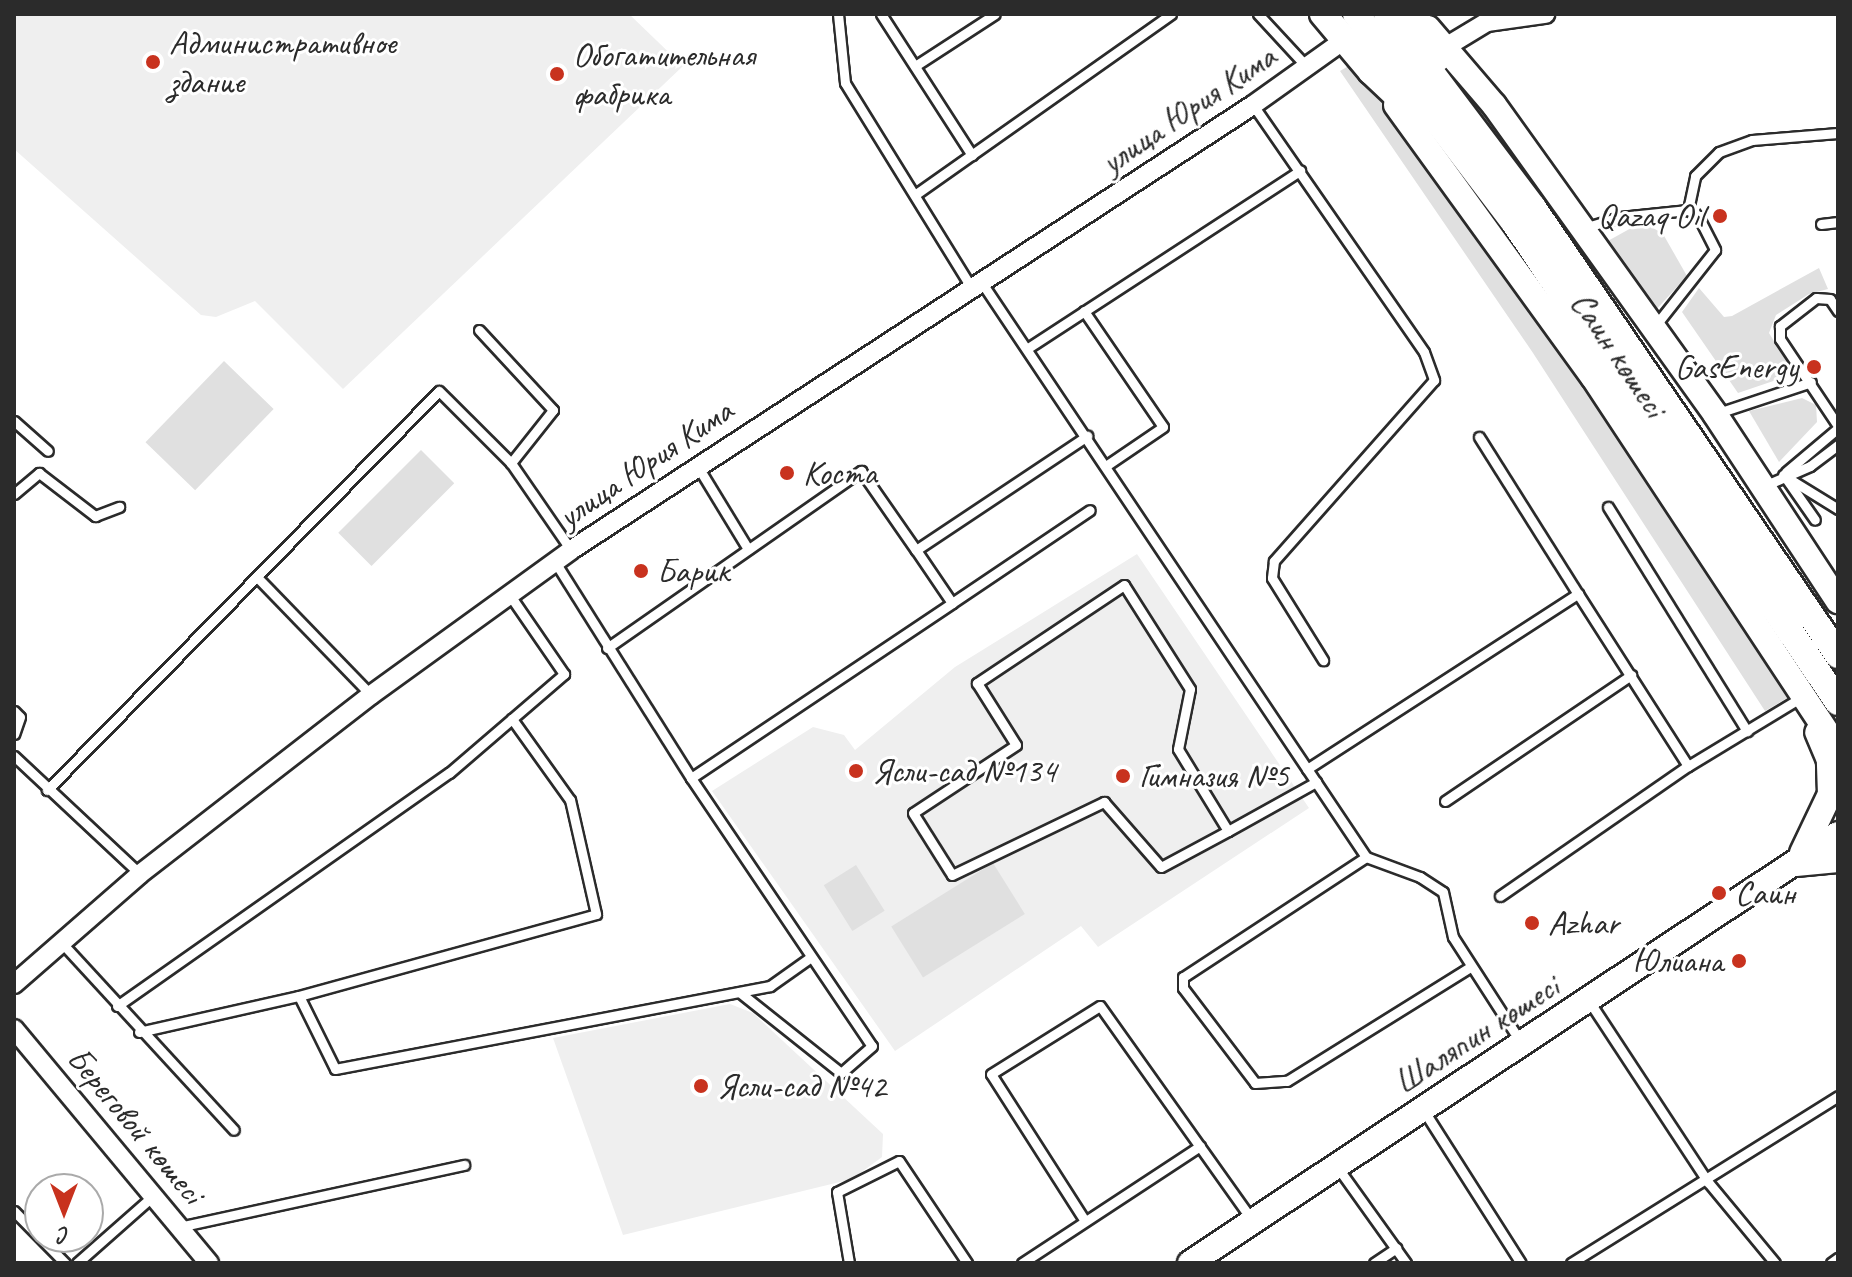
<!DOCTYPE html>
<html>
<head>
<meta charset="utf-8">
<style>
	body { margin:0 }
	#map { position:relative; width:1852px; height:1277px; overflow:hidden; background:#fff; font-family:Caveat,sans-serif }
	div>[style] { position:absolute }
	.built>* { inset:0; background:#efefef }
	.green>* { inset:0; background:#e0e0e0; transform-origin:0 0 }
	.roads { filter:drop-shadow(2px 0 #2b2b2b) drop-shadow(-2px 0 #2b2b2b) drop-shadow(0 2px #2b2b2b) drop-shadow(0 -2px #2b2b2b) }
	.lane>* { height:9px; margin:-4.5px; padding:0 4.5px; transform-origin:4.5px; border-radius:4.5px; background:#fff }
	.street>* { height:18px; margin:-9px; padding:0 9px; transform-origin:9px; border-radius:9px; background:#fff }
	.secondary>* { height:24px; margin:-12px; padding:0 12px; transform-origin:12px; border-radius:12px; background:#fff }
	.primary>* { height:26px; margin:-13px; padding:0 13px; transform-origin:13px; border-radius:13px; background:#fff }
	.dots>* { width:22px; height:22px; translate:-50% -50%; box-sizing:border-box; border:4px solid #fff; border-radius:50% }
	span { translate:-50% -50%; white-space:nowrap; text-align:center; line-height:1.15; -webkit-text-stroke:6px #fff; paint-order:stroke }
	.poi-label { font-size:34px; color:#2b2b2b }
	.left { translate:0 -50%; text-align:left }
	.right { translate:-100% -50%; text-align:right }
	.street-label { font-size:34px; color:#2b2b2b }
	.frame { position:absolute; inset:0; border:16px solid #2b2b2b; pointer-events:none }
	.north { position:absolute; left:24px; top:1173px; width:80px; height:80px; box-sizing:border-box; background:#fff; border:2px solid #aaa; border-radius:50%; rotate:180deg; font-size:22px; font-weight:700; line-height:32px; text-align:center; color:#2b2b2b }
	.north::after { content:''; display:block; margin:auto; width:28px; height:36px; background:#c8321e; clip-path:polygon(50% 0,100% 100%,50% 72%,0 100%) }
</style>
</head>
<body>
<div id="map">
	<div class="built">
		<i style="clip-path:polygon(14px 14px,629px 14px,683px 66px,343px 389px,255px 301px,216px 317px,201px 315px,14px 149px)"></i>
		<i style="clip-path:polygon(1137px 554px,1309px 808px,1098px 947px,1081px 926px,895px 1051px,712px 791px,813px 727px,844px 735px,855px 750px,955px 667px)"></i>
		<i style="clip-path:polygon(730px 1004px,753px 1013px,883px 1134px,882px 1157px,852px 1179px,623px 1235px,553px 1038px)"></i>
	</div>
	<div class="green">
		<i style="clip-path:polygon(1357px 61px,1550px 331px,1787px 698px,1765px 711px,1533px 353px,1340px 71px)"></i>
		<i style="clip-path:polygon(1650px 226px,1663px 234px,1687px 276px,1654px 312px,1606px 242px,1633px 227px)"></i>
		<i style="clip-path:polygon(1819px 268px,1828px 289px,1809px 294px,1776px 315px,1769px 333px,1791px 369px,1788px 376px,1738px 393px,1682px 312px,1699px 288px,1724px 317px,1732px 316px)"></i>
		<i style="left:224px;top:361px;width:69px;height:113px;rotate:44deg"></i>
		<i style="clip-path:polygon(1802px 398px,1816px 405px,1817px 422px,1779px 462px,1749px 411px)"></i>
		<i style="left:421px;top:450px;width:47px;height:117px;rotate:45deg"></i>
		<i style="left:993px;top:863px;width:60px;height:120px;rotate:58deg"></i>
		<i style="left:856px;top:865px;width:54px;height:38px;rotate:58deg"></i>
	</div>
	<div class="roads">
		<div class="lane">
			<i style="left:838px;top:14px;width:69px;rotate:84.2deg"></i>
			<i style="left:845px;top:83px;width:242px;rotate:58.3deg"></i>
			<i style="left:881px;top:14px;width:168px;rotate:57.2deg"></i>
			<i style="left:1258px;top:14px;width:72px;rotate:47.2deg"></i>
			<i style="left:915px;top:66px;width:95px;rotate:-33deg"></i>
			<i style="left:1253px;top:105px;width:300px;rotate:55.3deg"></i>
			<i style="left:1424px;top:352px;width:30px;rotate:70deg"></i>
			<i style="left:1434px;top:380px;width:242px;rotate:131.5deg"></i>
			<i style="left:1274px;top:561px;width:17px;rotate:97deg"></i>
			<i style="left:1272px;top:578px;width:97px;rotate:58.1deg"></i>
			<i style="left:916px;top:194px;width:312px;rotate:-35.2deg"></i>
			<i style="left:1688px;top:210px;width:35px;rotate:-78deg"></i>
			<i style="left:1695px;top:176px;width:34px;rotate:-45deg"></i>
			<i style="left:1719px;top:152px;width:35px;rotate:-20deg"></i>
			<i style="left:1752px;top:140px;width:86px;rotate:-4.7deg"></i>
			<i style="left:1821px;top:224px;width:17px;rotate:-7deg"></i>
			<i style="left:1584px;top:228px;width:38px;rotate:-17deg"></i>
			<i style="left:1620px;top:217px;width:68px;rotate:-5.9deg"></i>
			<i style="left:1688px;top:210px;width:12px;rotate:31deg"></i>
			<i style="left:1698px;top:216px;width:38px;rotate:63deg"></i>
			<i style="left:1715px;top:250px;width:97px;rotate:128.3deg"></i>
			<i style="left:982px;top:283px;width:691px;rotate:56.22deg"></i>
			<i style="left:1366px;top:857px;width:58px;rotate:20.3deg"></i>
			<i style="left:1420px;top:877px;width:27px;rotate:33deg"></i>
			<i style="left:1443px;top:892px;width:46px;rotate:77.5deg"></i>
			<i style="left:1453px;top:937px;width:124px;rotate:57.2deg"></i>
			<i style="left:1084px;top:311px;width:140px;rotate:55.7deg"></i>
			<i style="left:1163px;top:427px;width:68px;rotate:145.8deg"></i>
			<i style="left:1838px;top:311px;width:14px;rotate:-124deg"></i>
			<i style="left:1830px;top:299px;width:14px;rotate:-176deg"></i>
			<i style="left:1816px;top:298px;width:46px;rotate:142.1deg"></i>
			<i style="left:1780px;top:326px;width:13px;rotate:90deg"></i>
			<i style="left:1780px;top:339px;width:105px;rotate:56.3deg"></i>
			<i style="left:479px;top:330px;width:109px;rotate:47.2deg"></i>
			<i style="left:553px;top:410px;width:68px;rotate:128.4deg"></i>
			<i style="left:1028px;top:348px;width:325px;rotate:-33.1deg"></i>
			<i style="left:1715px;top:414px;width:101px;rotate:-18.4deg"></i>
			<i style="left:14px;top:421px;width:45px;rotate:41.4deg"></i>
			<i style="left:1479px;top:437px;width:186px;rotate:57.8deg"></i>
			<i style="left:698px;top:467px;width:96px;rotate:58.6deg"></i>
			<i style="left:1786px;top:472px;width:68px;rotate:-40.2deg"></i>
			<i style="left:1783px;top:475px;width:65px;rotate:31.7deg"></i>
			<i style="left:1785px;top:477px;width:52px;rotate:55.1deg"></i>
			<i style="left:1764px;top:486px;width:50px;rotate:-23.5deg"></i>
			<i style="left:1810px;top:466px;width:35px;rotate:-37deg"></i>
			<i style="left:14px;top:494px;width:33px;rotate:-40deg"></i>
			<i style="left:39px;top:473px;width:71px;rotate:37.5deg"></i>
			<i style="left:95px;top:516px;width:26px;rotate:-21deg"></i>
			<i style="left:1608px;top:507px;width:264px;rotate:58.2deg"></i>
			<i style="left:555px;top:562px;width:255px;rotate:57.8deg"></i>
			<i style="left:691px;top:778px;width:323px;rotate:56deg"></i>
			<i style="left:872px;top:1046px;width:41px;rotate:138.9deg"></i>
			<i style="left:841px;top:1073px;width:130px;rotate:-141.5deg"></i>
			<i style="left:258px;top:578px;width:163px;rotate:46deg"></i>
			<i style="left:952px;top:603px;width:166px;rotate:-34deg"></i>
			<i style="left:607px;top:648px;width:310px;rotate:-34.9deg"></i>
			<i style="left:861px;top:471px;width:96px;rotate:55.2deg"></i>
			<i style="left:14px;top:711px;width:8px;rotate:45deg"></i>
			<i style="left:20px;top:717px;width:18px;rotate:109deg"></i>
			<i style="left:14px;top:756px;width:173px;rotate:43.1deg"></i>
			<i style="left:1307px;top:769px;width:323px;rotate:-32.9deg"></i>
			<i style="left:1578px;top:594px;width:204px;rotate:57.4deg"></i>
			<i style="left:1688px;top:766px;width:133px;rotate:-31.2deg"></i>
			<i style="left:691px;top:778px;width:314px;rotate:-33.8deg"></i>
			<i style="left:952px;top:603px;width:64px;rotate:-124.2deg"></i>
			<i style="left:916px;top:550px;width:206px;rotate:-33.7deg"></i>
			<i style="left:47px;top:790px;width:559px;rotate:-45.51deg"></i>
			<i style="left:439px;top:391px;width:102px;rotate:45deg"></i>
			<i style="left:511px;top:463px;width:106px;rotate:55.4deg"></i>
			<i style="left:1445px;top:801px;width:225px;rotate:-34.1deg"></i>
			<i style="left:1228px;top:831px;width:96px;rotate:-121.4deg"></i>
			<i style="left:1178px;top:749px;width:61px;rotate:-78.7deg"></i>
			<i style="left:1190px;top:689px;width:123px;rotate:-122.4deg"></i>
			<i style="left:1124px;top:585px;width:177px;rotate:146.3deg"></i>
			<i style="left:977px;top:683px;width:73px;rotate:57.8deg"></i>
			<i style="left:1016px;top:745px;width:123px;rotate:146.6deg"></i>
			<i style="left:913px;top:813px;width:73px;rotate:57.8deg"></i>
			<i style="left:952px;top:875px;width:169px;rotate:-25.7deg"></i>
			<i style="left:1104px;top:802px;width:86px;rotate:48.8deg"></i>
			<i style="left:1161px;top:867px;width:76px;rotate:-28.2deg"></i>
			<i style="left:1228px;top:831px;width:101px;rotate:-29.1deg"></i>
			<i style="left:1366px;top:857px;width:219px;rotate:146.7deg"></i>
			<i style="left:1183px;top:977px;width:11px;rotate:90deg"></i>
			<i style="left:1183px;top:988px;width:119px;rotate:52.8deg"></i>
			<i style="left:1255px;top:1083px;width:32px;rotate:-4deg"></i>
			<i style="left:1287px;top:1081px;width:216px;rotate:-31.9deg"></i>
			<i style="left:1500px;top:896px;width:229px;rotate:-34.7deg"></i>
			<i style="left:61px;top:942px;width:255px;rotate:47.4deg"></i>
			<i style="left:299px;top:996px;width:81px;rotate:63.7deg"></i>
			<i style="left:335px;top:1069px;width:443px;rotate:-10.8deg"></i>
			<i style="left:770px;top:986px;width:50px;rotate:-35.3deg"></i>
			<i style="left:1589px;top:1001px;width:217px;rotate:56.7deg"></i>
			<i style="left:1708px;top:1182px;width:105px;rotate:50.4deg"></i>
			<i style="left:117px;top:1006px;width:406px;rotate:-35.1deg"></i>
			<i style="left:449px;top:773px;width:152px;rotate:-40.7deg"></i>
			<i style="left:564px;top:674px;width:93px;rotate:-124.5deg"></i>
			<i style="left:139px;top:1032px;width:164px;rotate:-12.7deg"></i>
			<i style="left:299px;top:996px;width:308px;rotate:-15.4deg"></i>
			<i style="left:596px;top:914px;width:117px;rotate:-102.8deg"></i>
			<i style="left:570px;top:800px;width:100px;rotate:-125.6deg"></i>
			<i style="left:1424px;top:1111px;width:180px;rotate:57.5deg"></i>
			<i style="left:1338px;top:1168px;width:117px;rotate:54.4deg"></i>
			<i style="left:14px;top:1211px;width:73px;rotate:45.6deg"></i>
			<i style="left:1085px;top:1221px;width:174px;rotate:-122.6deg"></i>
			<i style="left:991px;top:1074px;width:128px;rotate:-32deg"></i>
			<i style="left:1100px;top:1006px;width:262px;rotate:54.6deg"></i>
			<i style="left:179px;top:1227px;width:292px;rotate:-12.3deg"></i>
			<i style="left:77px;top:1263px;width:101px;rotate:-41.4deg"></i>
			<i style="left:849px;top:1263px;width:72px;rotate:-99.6deg"></i>
			<i style="left:837px;top:1192px;width:69px;rotate:-26.6deg"></i>
			<i style="left:899px;top:1161px;width:123px;rotate:56.3deg"></i>
			<i style="left:1022px;top:1263px;width:213px;rotate:-33.3deg"></i>
			<i style="left:1374px;top:1263px;width:27px;rotate:-34deg"></i>
			<i style="left:1571px;top:1263px;width:315px;rotate:-32deg"></i>
			<i style="left:1831px;top:1263px;width:9px;rotate:-36deg"></i>
		</div>
		<div class="street">
			<i style="left:1444px;top:48px;width:50px;rotate:-31.2deg"></i>
			<i style="left:1487px;top:22px;width:59px;rotate:-7.9deg"></i>
			<i style="left:14px;top:984px;width:167px;rotate:-41.1deg"></i>
			<i style="left:140px;top:874px;width:292px;rotate:-37.8deg"></i>
			<i style="left:371px;top:695px;width:247px;rotate:-35.9deg"></i>
			<i style="left:571px;top:550px;width:814px;rotate:-33.12deg"></i>
			<i style="left:1253px;top:105px;width:112px;rotate:-35.5deg"></i>
			<i style="left:14px;top:1029px;width:305px;rotate:50.2deg"></i>
		</div>
		<div class="secondary">
			<i style="left:1428px;top:28px;width:101px;rotate:49.4deg"></i>
			<i style="left:1494px;top:105px;width:380px;rotate:54.4deg"></i>
			<i style="left:1715px;top:414px;width:224px;rotate:56.7deg"></i>
			<i style="left:1396px;top:105px;width:336px;rotate:54.1deg"></i>
			<i style="left:1593px;top:377px;width:445px;rotate:56.6deg"></i>
			<i style="left:1802px;top:853px;width:65px;rotate:-64.6deg"></i>
			<i style="left:1830px;top:794px;width:34px;rotate:-92deg"></i>
			<i style="left:1829px;top:760px;width:30px;rotate:-113deg"></i>
			<i style="left:1796px;top:864px;width:42px;rotate:-5.4deg"></i>
			<i style="left:1190px;top:1263px;width:777px;rotate:-33.51deg"></i>
		</div>
		<div class="primary">
			<i style="left:1323px;top:14px;width:75px;rotate:49.9deg"></i>
			<i style="left:1371px;top:71px;width:70px;rotate:43.3deg"></i>
			<i style="left:1356px;top:14px;width:261px;rotate:52.8deg"></i>
			<i style="left:1514px;top:222px;width:579px;rotate:55.98deg"></i>
			<i style="left:1387px;top:14px;width:243px;rotate:53deg"></i>
			<i style="left:1533px;top:208px;width:541px;rotate:55.69deg"></i>
			<i style="left:1414px;top:14px;width:50px;rotate:62.4deg"></i>
		</div>
	</div>
	<div class="dots">
		<i style="left:153px;top:62px;background:#c8321e"></i>
		<i style="left:557px;top:74px;background:#c8321e"></i>
		<i style="left:1720px;top:216px;background:#c8321e"></i>
		<i style="left:1814px;top:367px;background:#c8321e"></i>
		<i style="left:787px;top:473px;background:#c8321e"></i>
		<i style="left:641px;top:571px;background:#c8321e"></i>
		<i style="left:856px;top:771px;background:#c8321e"></i>
		<i style="left:1123px;top:776px;background:#c8321e"></i>
		<i style="left:1719px;top:893px;background:#c8321e"></i>
		<i style="left:1532px;top:923px;background:#c8321e"></i>
		<i style="left:1739px;top:961px;background:#c8321e"></i>
		<i style="left:701px;top:1086px;background:#c8321e"></i>
	</div>
	<div class="poi-label">
		<span class="left" style="left:169px;top:62px">Административное<br>здание</span>
		<span class="left" style="left:573px;top:74px">Обогатительная<br>фабрика</span>
		<span class="right" style="left:1704px;top:216px">Qazaq Oil</span>
		<span class="right" style="left:1798px;top:367px">GasEnergy</span>
		<span class="left" style="left:803px;top:473px">Коста</span>
		<span class="left" style="left:657px;top:571px">Барик</span>
		<span class="left" style="left:872px;top:771px">Ясли-сад №134</span>
		<span class="left" style="left:1139px;top:776px">Гимназия №5</span>
		<span class="left" style="left:1735px;top:893px">Саин</span>
		<span class="left" style="left:1548px;top:923px">Azhar</span>
		<span class="right" style="left:1723px;top:961px">Юлиана</span>
		<span class="left" style="left:717px;top:1086px">Ясли-сад №42</span>
	</div>
	<div class="street-label">
		<span style="left:1188px;top:109px;rotate:-34deg">улица Юрия Кима</span>
		<span style="left:1619px;top:354px;rotate:56deg">Саин көшесі</span>
		<span style="left:645px;top:463px;rotate:-34deg">улица Юрия Кима</span>
		<span style="left:1476px;top:1034px;rotate:-33deg">Шаляпин көшесі</span>
		<span style="left:136px;top:1125px;rotate:50deg">Береговой көшесі</span>
	</div>
	<div class="frame"></div>
	<div class="north">С</div>
</div>
</body>
</html>
